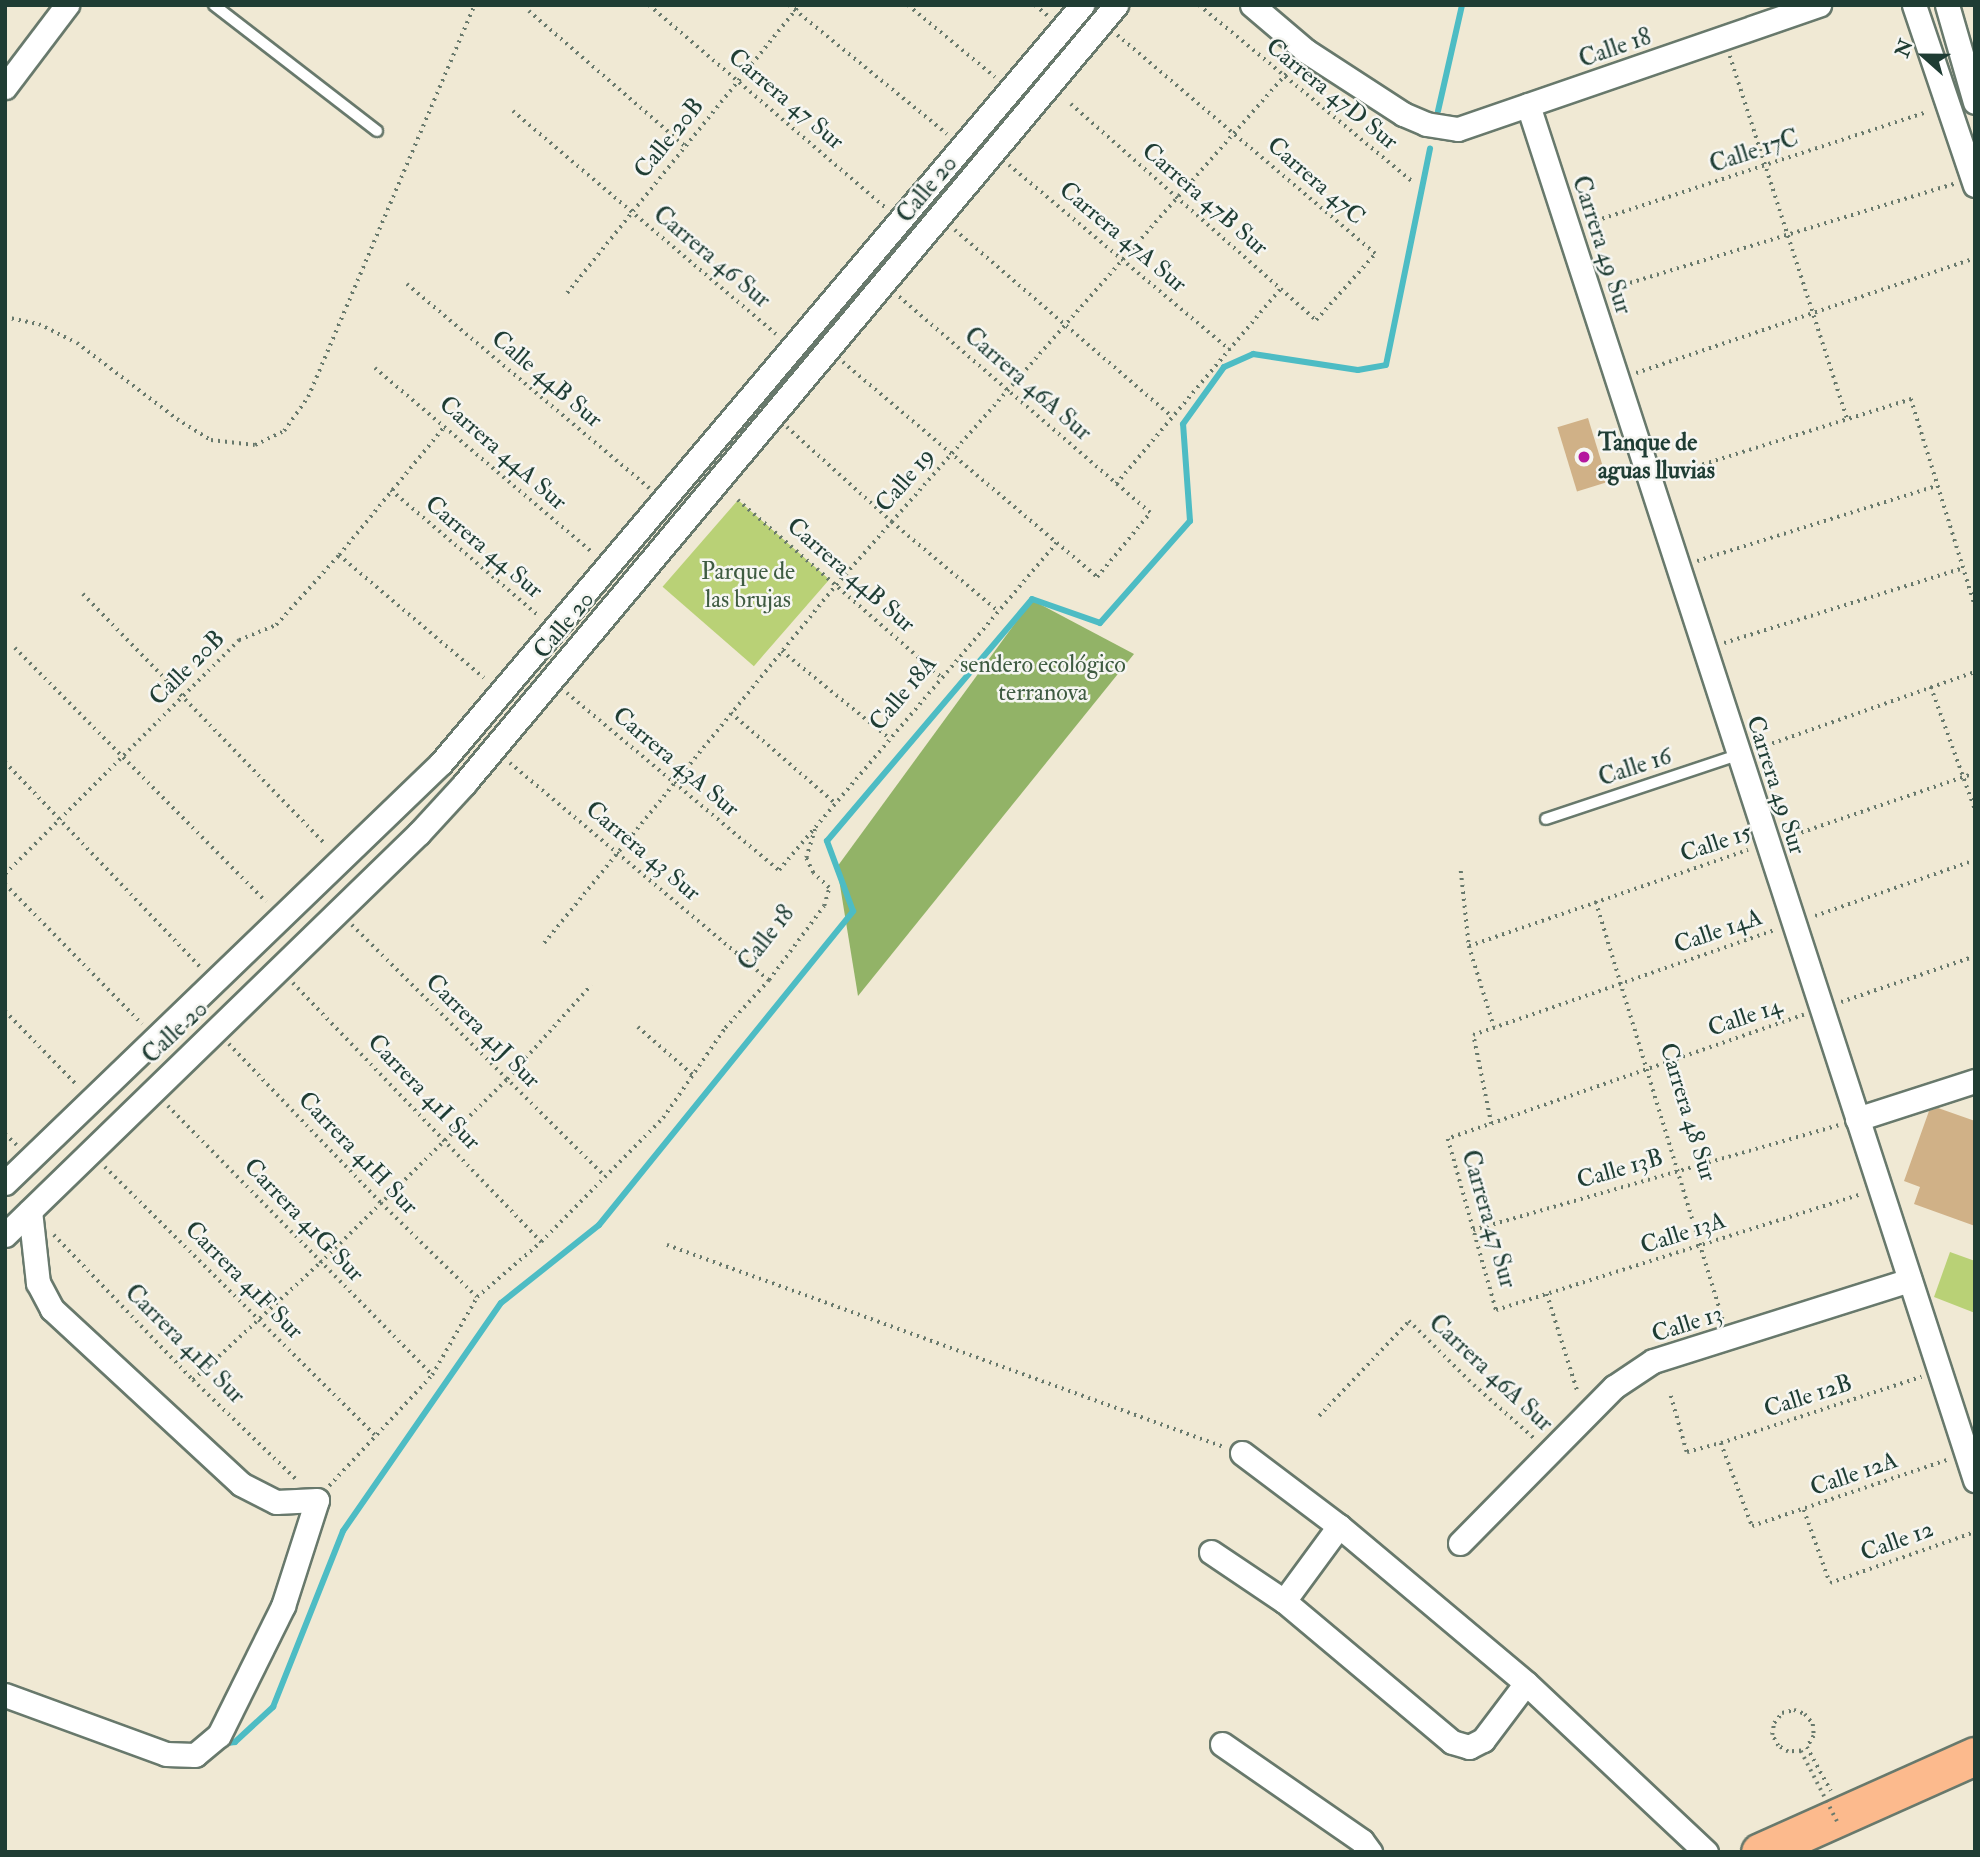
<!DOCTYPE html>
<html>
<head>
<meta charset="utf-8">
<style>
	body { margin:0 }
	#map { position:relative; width:1980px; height:1857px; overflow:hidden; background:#f0e9d4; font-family:"IM FELL Double Pica",serif }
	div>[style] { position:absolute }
	.green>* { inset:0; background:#b9d176; transform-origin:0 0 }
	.forest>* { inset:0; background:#92b367 }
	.stream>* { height:6px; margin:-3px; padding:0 3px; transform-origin:3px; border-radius:3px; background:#4dbcc4 }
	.building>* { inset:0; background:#d0b187; transform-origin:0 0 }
	.path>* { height:3.5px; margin-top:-1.75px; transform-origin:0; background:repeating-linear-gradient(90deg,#68796c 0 2px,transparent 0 7px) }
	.roads { filter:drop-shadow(2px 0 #68796c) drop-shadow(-2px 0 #68796c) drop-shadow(0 2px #68796c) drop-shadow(0 -2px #68796c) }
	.service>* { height:10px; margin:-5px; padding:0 5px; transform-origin:5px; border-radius:5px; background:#fff }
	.minor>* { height:23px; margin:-11.5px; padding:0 11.5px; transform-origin:11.5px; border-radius:11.5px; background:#fff }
	.trunk>* { height:37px; margin:-18.5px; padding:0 18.5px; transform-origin:18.5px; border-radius:18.5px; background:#fcba8d }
	.path-bridge>* { height:3.5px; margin-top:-1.75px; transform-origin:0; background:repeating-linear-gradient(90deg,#68796c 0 2px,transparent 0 7px) }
	.dots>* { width:19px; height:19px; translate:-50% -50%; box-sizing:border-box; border:4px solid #f6f6f2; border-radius:50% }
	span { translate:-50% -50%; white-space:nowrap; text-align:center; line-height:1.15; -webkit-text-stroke:5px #f6f6f2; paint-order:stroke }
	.street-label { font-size:24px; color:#1f3d34 }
	.poi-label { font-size:24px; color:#1f3d34; font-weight:700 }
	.left { translate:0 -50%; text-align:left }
	.park-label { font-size:24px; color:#3e5b41 }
	.frame { position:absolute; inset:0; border:7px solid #1f3d34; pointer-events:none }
	.north { position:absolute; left:1889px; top:21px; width:70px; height:70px; -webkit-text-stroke:5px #f6f6f2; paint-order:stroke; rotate:291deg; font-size:19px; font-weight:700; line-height:28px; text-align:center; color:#1f3d34 }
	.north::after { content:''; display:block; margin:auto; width:24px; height:32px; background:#1f3d34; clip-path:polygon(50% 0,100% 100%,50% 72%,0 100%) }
</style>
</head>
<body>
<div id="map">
	<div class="green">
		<i style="left:738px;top:500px;width:121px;height:115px;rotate:41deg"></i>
		<i style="clip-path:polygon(1950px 1252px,1975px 1261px,1975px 1313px,1934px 1297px)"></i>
	</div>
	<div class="forest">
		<i style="clip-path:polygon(1032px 600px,1134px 654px,858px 996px,837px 867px)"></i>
	</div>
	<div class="stream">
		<i style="left:1438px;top:111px;width:109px;rotate:-77.2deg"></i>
		<i style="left:221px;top:1744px;width:14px;rotate:-8deg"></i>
		<i style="left:235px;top:1742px;width:52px;rotate:-42.6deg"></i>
		<i style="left:273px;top:1707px;width:189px;rotate:-68.3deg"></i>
		<i style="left:343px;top:1531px;width:277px;rotate:-55.3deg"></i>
		<i style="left:501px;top:1303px;width:125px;rotate:-38.5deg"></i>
		<i style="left:599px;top:1225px;width:404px;rotate:-51deg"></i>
		<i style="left:853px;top:911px;width:75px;rotate:-110.4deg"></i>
		<i style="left:827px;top:841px;width:317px;rotate:-49.7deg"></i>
		<i style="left:1032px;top:599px;width:72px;rotate:19.4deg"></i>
		<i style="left:1100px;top:623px;width:136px;rotate:-48.6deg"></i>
		<i style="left:1190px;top:521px;width:97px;rotate:-94.1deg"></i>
		<i style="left:1183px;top:424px;width:70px;rotate:-54.3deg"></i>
		<i style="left:1224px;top:367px;width:32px;rotate:-24deg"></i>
		<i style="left:1253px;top:354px;width:106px;rotate:8.7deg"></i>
		<i style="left:1358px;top:370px;width:28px;rotate:-10deg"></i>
		<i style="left:1386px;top:365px;width:221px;rotate:-78.5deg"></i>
	</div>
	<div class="building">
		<i style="left:1588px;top:418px;width:67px;height:32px;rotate:73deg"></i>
		<i style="clip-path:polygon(1938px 1108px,1975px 1121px,1975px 1226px,1914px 1204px,1920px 1187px,1904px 1181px,1929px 1111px)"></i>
	</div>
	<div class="path">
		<i style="left:649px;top:5px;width:311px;rotate:40.6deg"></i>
		<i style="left:789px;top:5px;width:204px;rotate:39.2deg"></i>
		<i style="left:908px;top:5px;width:113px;rotate:39.6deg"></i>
		<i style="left:1035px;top:5px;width:17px;rotate:40deg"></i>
		<i style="left:1199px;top:5px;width:276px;rotate:39.6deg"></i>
		<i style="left:529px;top:11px;width:206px;rotate:40.9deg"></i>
		<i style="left:1730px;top:56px;width:381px;rotate:72.1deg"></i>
		<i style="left:1071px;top:104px;width:327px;rotate:41.4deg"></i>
		<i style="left:1316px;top:320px;width:89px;rotate:-48.2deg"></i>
		<i style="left:1375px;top:254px;width:340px;rotate:-139.7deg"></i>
		<i style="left:513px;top:111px;width:345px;rotate:40.3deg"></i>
		<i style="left:1009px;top:165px;width:288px;rotate:39.9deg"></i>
		<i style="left:1589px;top:223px;width:356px;rotate:-18.2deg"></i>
		<i style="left:955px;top:230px;width:285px;rotate:40.7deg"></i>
		<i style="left:407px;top:284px;width:317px;rotate:40.1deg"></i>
		<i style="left:1610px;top:289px;width:360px;rotate:-17deg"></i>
		<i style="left:567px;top:293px;width:370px;rotate:-51.1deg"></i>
		<i style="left:5px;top:317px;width:35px;rotate:12deg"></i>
		<i style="left:39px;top:324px;width:42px;rotate:26.6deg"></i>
		<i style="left:77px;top:343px;width:126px;rotate:37.2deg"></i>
		<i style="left:177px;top:419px;width:40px;rotate:32deg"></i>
		<i style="left:211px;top:440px;width:44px;rotate:6.5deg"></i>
		<i style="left:255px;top:445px;width:32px;rotate:-26deg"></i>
		<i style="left:284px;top:431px;width:42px;rotate:-54.8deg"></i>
		<i style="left:308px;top:397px;width:426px;rotate:-67deg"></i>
		<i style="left:843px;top:362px;width:333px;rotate:40.2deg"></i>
		<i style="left:1097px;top:577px;width:83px;rotate:-50.4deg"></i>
		<i style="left:1150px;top:513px;width:333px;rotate:-139.3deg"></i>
		<i style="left:375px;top:368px;width:285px;rotate:40.3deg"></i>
		<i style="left:1636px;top:373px;width:358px;rotate:-18.7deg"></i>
		<i style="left:787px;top:427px;width:142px;rotate:42.1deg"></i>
		<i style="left:892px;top:522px;width:137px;rotate:40deg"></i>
		<i style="left:1669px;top:475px;width:254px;rotate:-17.4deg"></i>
		<i style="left:1911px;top:399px;width:217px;rotate:72.8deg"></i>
		<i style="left:1116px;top:484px;width:256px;rotate:-49.9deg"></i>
		<i style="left:391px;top:490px;width:194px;rotate:40.4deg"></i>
		<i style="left:738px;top:500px;width:268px;rotate:41.1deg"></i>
		<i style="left:339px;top:555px;width:190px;rotate:40.3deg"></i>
		<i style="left:1697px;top:561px;width:251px;rotate:-17.4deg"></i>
		<i style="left:83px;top:594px;width:348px;rotate:45.9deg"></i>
		<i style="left:1724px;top:643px;width:250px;rotate:-17.4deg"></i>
		<i style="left:15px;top:648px;width:357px;rotate:45.3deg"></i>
		<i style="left:782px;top:651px;width:138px;rotate:39.1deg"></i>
		<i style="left:1931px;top:687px;width:130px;rotate:70.2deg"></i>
		<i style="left:567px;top:693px;width:276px;rotate:39.9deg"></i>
		<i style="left:779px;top:870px;width:430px;rotate:-49.7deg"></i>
		<i style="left:731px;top:713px;width:138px;rotate:40.9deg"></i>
		<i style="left:1759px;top:748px;width:229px;rotate:-19.4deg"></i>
		<i style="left:5px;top:762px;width:283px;rotate:46.4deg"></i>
		<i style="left:510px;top:763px;width:338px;rotate:40deg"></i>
		<i style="left:1788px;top:837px;width:198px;rotate:-18.9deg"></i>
		<i style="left:1461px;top:871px;width:75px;rotate:83.9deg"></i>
		<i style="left:1469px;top:946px;width:85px;rotate:72.8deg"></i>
		<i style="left:5px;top:874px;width:331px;rotate:-45deg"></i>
		<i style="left:239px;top:640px;width:40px;rotate:-22deg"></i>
		<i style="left:276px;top:625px;width:94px;rotate:-48deg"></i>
		<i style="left:339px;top:555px;width:167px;rotate:-50.6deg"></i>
		<i style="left:5px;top:884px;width:196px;rotate:45.6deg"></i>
		<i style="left:1596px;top:902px;width:436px;rotate:73.1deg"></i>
		<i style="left:1815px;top:916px;width:170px;rotate:-19.3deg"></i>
		<i style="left:352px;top:925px;width:355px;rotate:44.8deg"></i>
		<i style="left:544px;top:943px;width:462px;rotate:-50.8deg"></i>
		<i style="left:836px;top:585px;width:692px;rotate:-48.63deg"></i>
		<i style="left:1469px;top:946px;width:295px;rotate:-19deg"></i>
		<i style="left:293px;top:983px;width:359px;rotate:46.2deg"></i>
		<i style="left:1841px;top:1002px;width:142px;rotate:-18.9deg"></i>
		<i style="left:5px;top:1011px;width:102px;rotate:45.8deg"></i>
		<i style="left:1804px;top:1015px;width:377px;rotate:160.8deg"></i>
		<i style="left:1448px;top:1139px;width:178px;rotate:74.3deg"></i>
		<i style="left:1496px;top:1310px;width:383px;rotate:-17.6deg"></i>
		<i style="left:638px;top:1027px;width:73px;rotate:41.1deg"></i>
		<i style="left:229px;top:1044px;width:220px;rotate:46.3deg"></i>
		<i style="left:381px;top:1203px;width:134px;rotate:44.4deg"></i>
		<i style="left:168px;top:1106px;width:377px;rotate:45.5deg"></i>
		<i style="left:1491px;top:1124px;width:91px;rotate:-101.4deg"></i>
		<i style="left:1473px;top:1035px;width:319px;rotate:-19.2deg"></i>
		<i style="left:5px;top:1134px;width:16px;rotate:43deg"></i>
		<i style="left:105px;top:1167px;width:380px;rotate:44.8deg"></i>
		<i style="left:1473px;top:1230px;width:380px;rotate:-16deg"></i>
		<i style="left:54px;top:1235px;width:201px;rotate:46.2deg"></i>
		<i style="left:193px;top:1380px;width:144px;rotate:43.9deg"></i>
		<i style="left:667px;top:1245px;width:592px;rotate:19.93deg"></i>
		<i style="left:1547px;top:1294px;width:104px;rotate:72.6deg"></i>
		<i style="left:193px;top:1380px;width:173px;rotate:-42.7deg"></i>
		<i style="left:320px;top:1263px;width:262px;rotate:-44.5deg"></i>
		<i style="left:507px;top:1079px;width:126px;rotate:-48.2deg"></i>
		<i style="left:1671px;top:1396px;width:58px;rotate:74.1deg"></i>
		<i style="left:1687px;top:1452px;width:35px;rotate:-15deg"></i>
		<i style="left:1721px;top:1443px;width:211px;rotate:-18.3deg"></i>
		<i style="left:1319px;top:1416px;width:131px;rotate:-46.5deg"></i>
		<i style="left:1409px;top:1321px;width:91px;rotate:44.6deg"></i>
		<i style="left:1474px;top:1385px;width:80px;rotate:41.5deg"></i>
		<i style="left:1721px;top:1443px;width:89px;rotate:69.5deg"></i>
		<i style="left:1752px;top:1526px;width:206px;rotate:-18.7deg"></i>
		<i style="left:329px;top:1486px;width:151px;rotate:-47.1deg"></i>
		<i style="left:432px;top:1375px;width:90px;rotate:-60deg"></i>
		<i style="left:477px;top:1297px;width:84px;rotate:-40.7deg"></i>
		<i style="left:541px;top:1242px;width:174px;rotate:-45.5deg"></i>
		<i style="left:663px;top:1118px;width:109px;rotate:-55.4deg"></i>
		<i style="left:725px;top:1028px;width:65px;rotate:-47.5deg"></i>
		<i style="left:769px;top:980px;width:92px;rotate:-53.4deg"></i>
		<i style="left:824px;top:906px;width:19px;rotate:-74deg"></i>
		<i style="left:829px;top:888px;width:22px;rotate:-137deg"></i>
		<i style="left:813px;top:873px;width:17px;rotate:-115deg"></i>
		<i style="left:806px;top:858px;width:34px;rotate:-73deg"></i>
		<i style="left:1804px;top:1510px;width:77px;rotate:70.4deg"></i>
		<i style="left:1830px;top:1583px;width:154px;rotate:-19.4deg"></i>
		<i style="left:1801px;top:1751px;width:13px;rotate:176deg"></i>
		<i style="left:1788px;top:1752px;width:12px;rotate:-149deg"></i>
		<i style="left:1778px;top:1746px;width:13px;rotate:-119deg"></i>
		<i style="left:1772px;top:1735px;width:12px;rotate:-81deg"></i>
		<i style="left:1774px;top:1723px;width:13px;rotate:-51deg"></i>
		<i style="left:1782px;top:1713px;width:12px;rotate:-14deg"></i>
		<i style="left:1794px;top:1710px;width:12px;rotate:20deg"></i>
		<i style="left:1805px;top:1714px;width:13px;rotate:51deg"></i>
		<i style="left:1813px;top:1724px;width:12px;rotate:85deg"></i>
		<i style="left:1814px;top:1736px;width:13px;rotate:122deg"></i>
		<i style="left:1807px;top:1747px;width:50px;rotate:61.4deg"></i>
	</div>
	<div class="roads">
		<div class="service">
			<i style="left:214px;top:5px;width:206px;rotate:37.7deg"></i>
			<i style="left:1546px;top:819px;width:201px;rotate:-18.5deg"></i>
		</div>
		<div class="minor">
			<i style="left:1252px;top:5px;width:71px;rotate:40.4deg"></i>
			<i style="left:1306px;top:51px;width:116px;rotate:33deg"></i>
			<i style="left:1403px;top:114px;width:25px;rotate:23deg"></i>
			<i style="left:1426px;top:124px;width:32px;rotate:9deg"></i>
			<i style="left:1458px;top:129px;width:382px;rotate:-19deg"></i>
			<i style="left:1914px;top:5px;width:190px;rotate:71.3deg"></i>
			<i style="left:1947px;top:5px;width:101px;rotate:73.9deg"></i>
			<i style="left:5px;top:87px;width:103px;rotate:-52.9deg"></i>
			<i style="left:1528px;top:105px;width:1446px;rotate:71.99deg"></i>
			<i style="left:1857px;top:1119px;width:124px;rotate:-17.9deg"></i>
			<i style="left:5px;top:1183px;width:605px;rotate:-43.93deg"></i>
			<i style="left:441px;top:763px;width:993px;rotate:-49.78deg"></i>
			<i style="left:5px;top:1235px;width:577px;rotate:-44.16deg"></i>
			<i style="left:419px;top:833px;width:67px;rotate:-47.4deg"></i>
			<i style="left:464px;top:784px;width:1016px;rotate:-50.07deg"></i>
			<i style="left:1242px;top:1453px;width:121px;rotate:37deg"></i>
			<i style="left:1339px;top:1526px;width:244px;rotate:40deg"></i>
			<i style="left:1526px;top:1683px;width:247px;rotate:43.2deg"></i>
			<i style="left:1460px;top:1543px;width:219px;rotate:-45.4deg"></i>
			<i style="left:1614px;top:1387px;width:47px;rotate:-33.7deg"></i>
			<i style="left:1653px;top:1361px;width:269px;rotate:-17.5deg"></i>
			<i style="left:1211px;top:1552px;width:88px;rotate:33.9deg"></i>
			<i style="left:1284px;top:1601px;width:219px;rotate:40deg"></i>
			<i style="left:1452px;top:1742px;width:18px;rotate:16deg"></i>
			<i style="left:1469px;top:1747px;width:16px;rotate:-27deg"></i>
			<i style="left:1483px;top:1740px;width:71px;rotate:-53deg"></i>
			<i style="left:1284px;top:1601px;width:93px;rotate:-53.7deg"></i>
			<i style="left:5px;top:1695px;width:171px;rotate:20.1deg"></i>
			<i style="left:166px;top:1754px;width:29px;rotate:2deg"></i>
			<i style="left:195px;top:1755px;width:31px;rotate:-40deg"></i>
			<i style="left:219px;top:1735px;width:144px;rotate:-63.6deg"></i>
			<i style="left:283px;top:1606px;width:111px;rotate:-72.2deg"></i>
			<i style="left:317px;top:1500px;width:41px;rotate:177.2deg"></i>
			<i style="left:276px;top:1502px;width:39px;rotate:-153deg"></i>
			<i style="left:241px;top:1484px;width:258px;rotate:-137.2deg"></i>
			<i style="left:52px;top:1309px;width:30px;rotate:-118deg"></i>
			<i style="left:38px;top:1283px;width:72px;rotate:-96.3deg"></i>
			<i style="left:1222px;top:1744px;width:170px;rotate:34.7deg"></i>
			<i style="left:1362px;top:1841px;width:14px;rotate:54deg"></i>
		</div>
		<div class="trunk">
			<i style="left:1760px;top:1852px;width:235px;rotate:-24.1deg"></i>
		</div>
	</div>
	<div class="path-bridge">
		<i style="left:1801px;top:1751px;width:81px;rotate:62.8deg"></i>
	</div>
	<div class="dots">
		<i style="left:1584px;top:457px;background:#b5179e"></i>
	</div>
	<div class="street-label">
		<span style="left:1615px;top:48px;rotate:-19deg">Calle 18</span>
		<span style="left:1332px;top:94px;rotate:39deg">Carrera 47D Sur</span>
		<span style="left:786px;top:99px;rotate:40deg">Carrera 47 Sur</span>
		<span style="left:669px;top:138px;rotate:-51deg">Calle 20B</span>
		<span style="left:1754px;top:151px;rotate:-18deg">Calle 17C</span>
		<span style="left:1316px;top:181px;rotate:41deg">Carrera 47C</span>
		<span style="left:927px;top:189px;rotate:-50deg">Calle 20</span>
		<span style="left:1205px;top:199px;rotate:41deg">Carrera 47B Sur</span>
		<span style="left:1123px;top:237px;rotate:40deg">Carrera 47A Sur</span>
		<span style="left:1602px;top:245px;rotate:72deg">Carrera 49 Sur</span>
		<span style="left:712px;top:257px;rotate:40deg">Carrera 46 Sur</span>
		<span style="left:547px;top:379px;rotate:40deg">Calle 44B Sur</span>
		<span style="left:1028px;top:384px;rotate:41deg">Carrera 46A Sur</span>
		<span style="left:503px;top:453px;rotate:41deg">Carrera 44A Sur</span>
		<span style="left:905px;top:480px;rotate:-49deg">Calle 19</span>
		<span style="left:484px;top:547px;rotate:40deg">Carrera 44 Sur</span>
		<span style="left:851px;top:575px;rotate:41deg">Carrera 44B Sur</span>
		<span style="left:564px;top:625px;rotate:-50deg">Calle 20</span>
		<span style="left:187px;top:668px;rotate:-45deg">Calle 20B</span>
		<span style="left:903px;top:693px;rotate:-50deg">Calle 18A</span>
		<span style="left:676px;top:762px;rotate:40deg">Carrera 43A Sur</span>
		<span style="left:1635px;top:767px;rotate:-18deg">Calle 16</span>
		<span style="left:1776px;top:785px;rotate:72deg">Carrera 49 Sur</span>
		<span style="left:1716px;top:843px;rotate:-19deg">Calle 15</span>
		<span style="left:643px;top:851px;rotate:40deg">Carrera 43 Sur</span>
		<span style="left:1718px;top:931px;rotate:-19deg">Calle 14A</span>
		<span style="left:766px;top:938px;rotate:-52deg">Calle 18</span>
		<span style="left:1745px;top:1017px;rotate:-19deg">Calle 14</span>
		<span style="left:483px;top:1031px;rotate:45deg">Carrera 41J Sur</span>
		<span style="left:175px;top:1032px;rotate:-43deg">Calle 20</span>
		<span style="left:424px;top:1092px;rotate:46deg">Carrera 41I Sur</span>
		<span style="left:1688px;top:1112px;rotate:73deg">Carrera 48 Sur</span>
		<span style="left:358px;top:1153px;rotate:46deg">Carrera 41H Sur</span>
		<span style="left:1620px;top:1169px;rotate:-16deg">Calle 13B</span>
		<span style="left:1489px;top:1219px;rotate:74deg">Carrera 47 Sur</span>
		<span style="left:304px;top:1220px;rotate:46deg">Carrera 41G Sur</span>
		<span style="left:1683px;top:1233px;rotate:-18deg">Calle 13A</span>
		<span style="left:244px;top:1280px;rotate:45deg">Carrera 41F Sur</span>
		<span style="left:1687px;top:1324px;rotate:-18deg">Calle 13</span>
		<span style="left:185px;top:1344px;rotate:45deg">Carrera 41E Sur</span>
		<span style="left:1491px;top:1373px;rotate:43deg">Carrera 46A Sur</span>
		<span style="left:1808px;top:1396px;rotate:-18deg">Calle 12B</span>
		<span style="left:1854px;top:1474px;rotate:-19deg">Calle 12A</span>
		<span style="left:1897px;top:1541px;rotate:-20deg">Calle 12</span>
	</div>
	<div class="poi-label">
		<span class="left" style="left:1598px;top:457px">Tanque de<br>aguas lluvias</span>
	</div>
	<div class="park-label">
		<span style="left:748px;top:586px">Parque de<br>las brujas</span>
		<span style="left:1043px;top:679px">sendero ecológico<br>terranova</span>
	</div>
	<div class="frame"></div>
	<div class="north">N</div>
</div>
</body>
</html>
